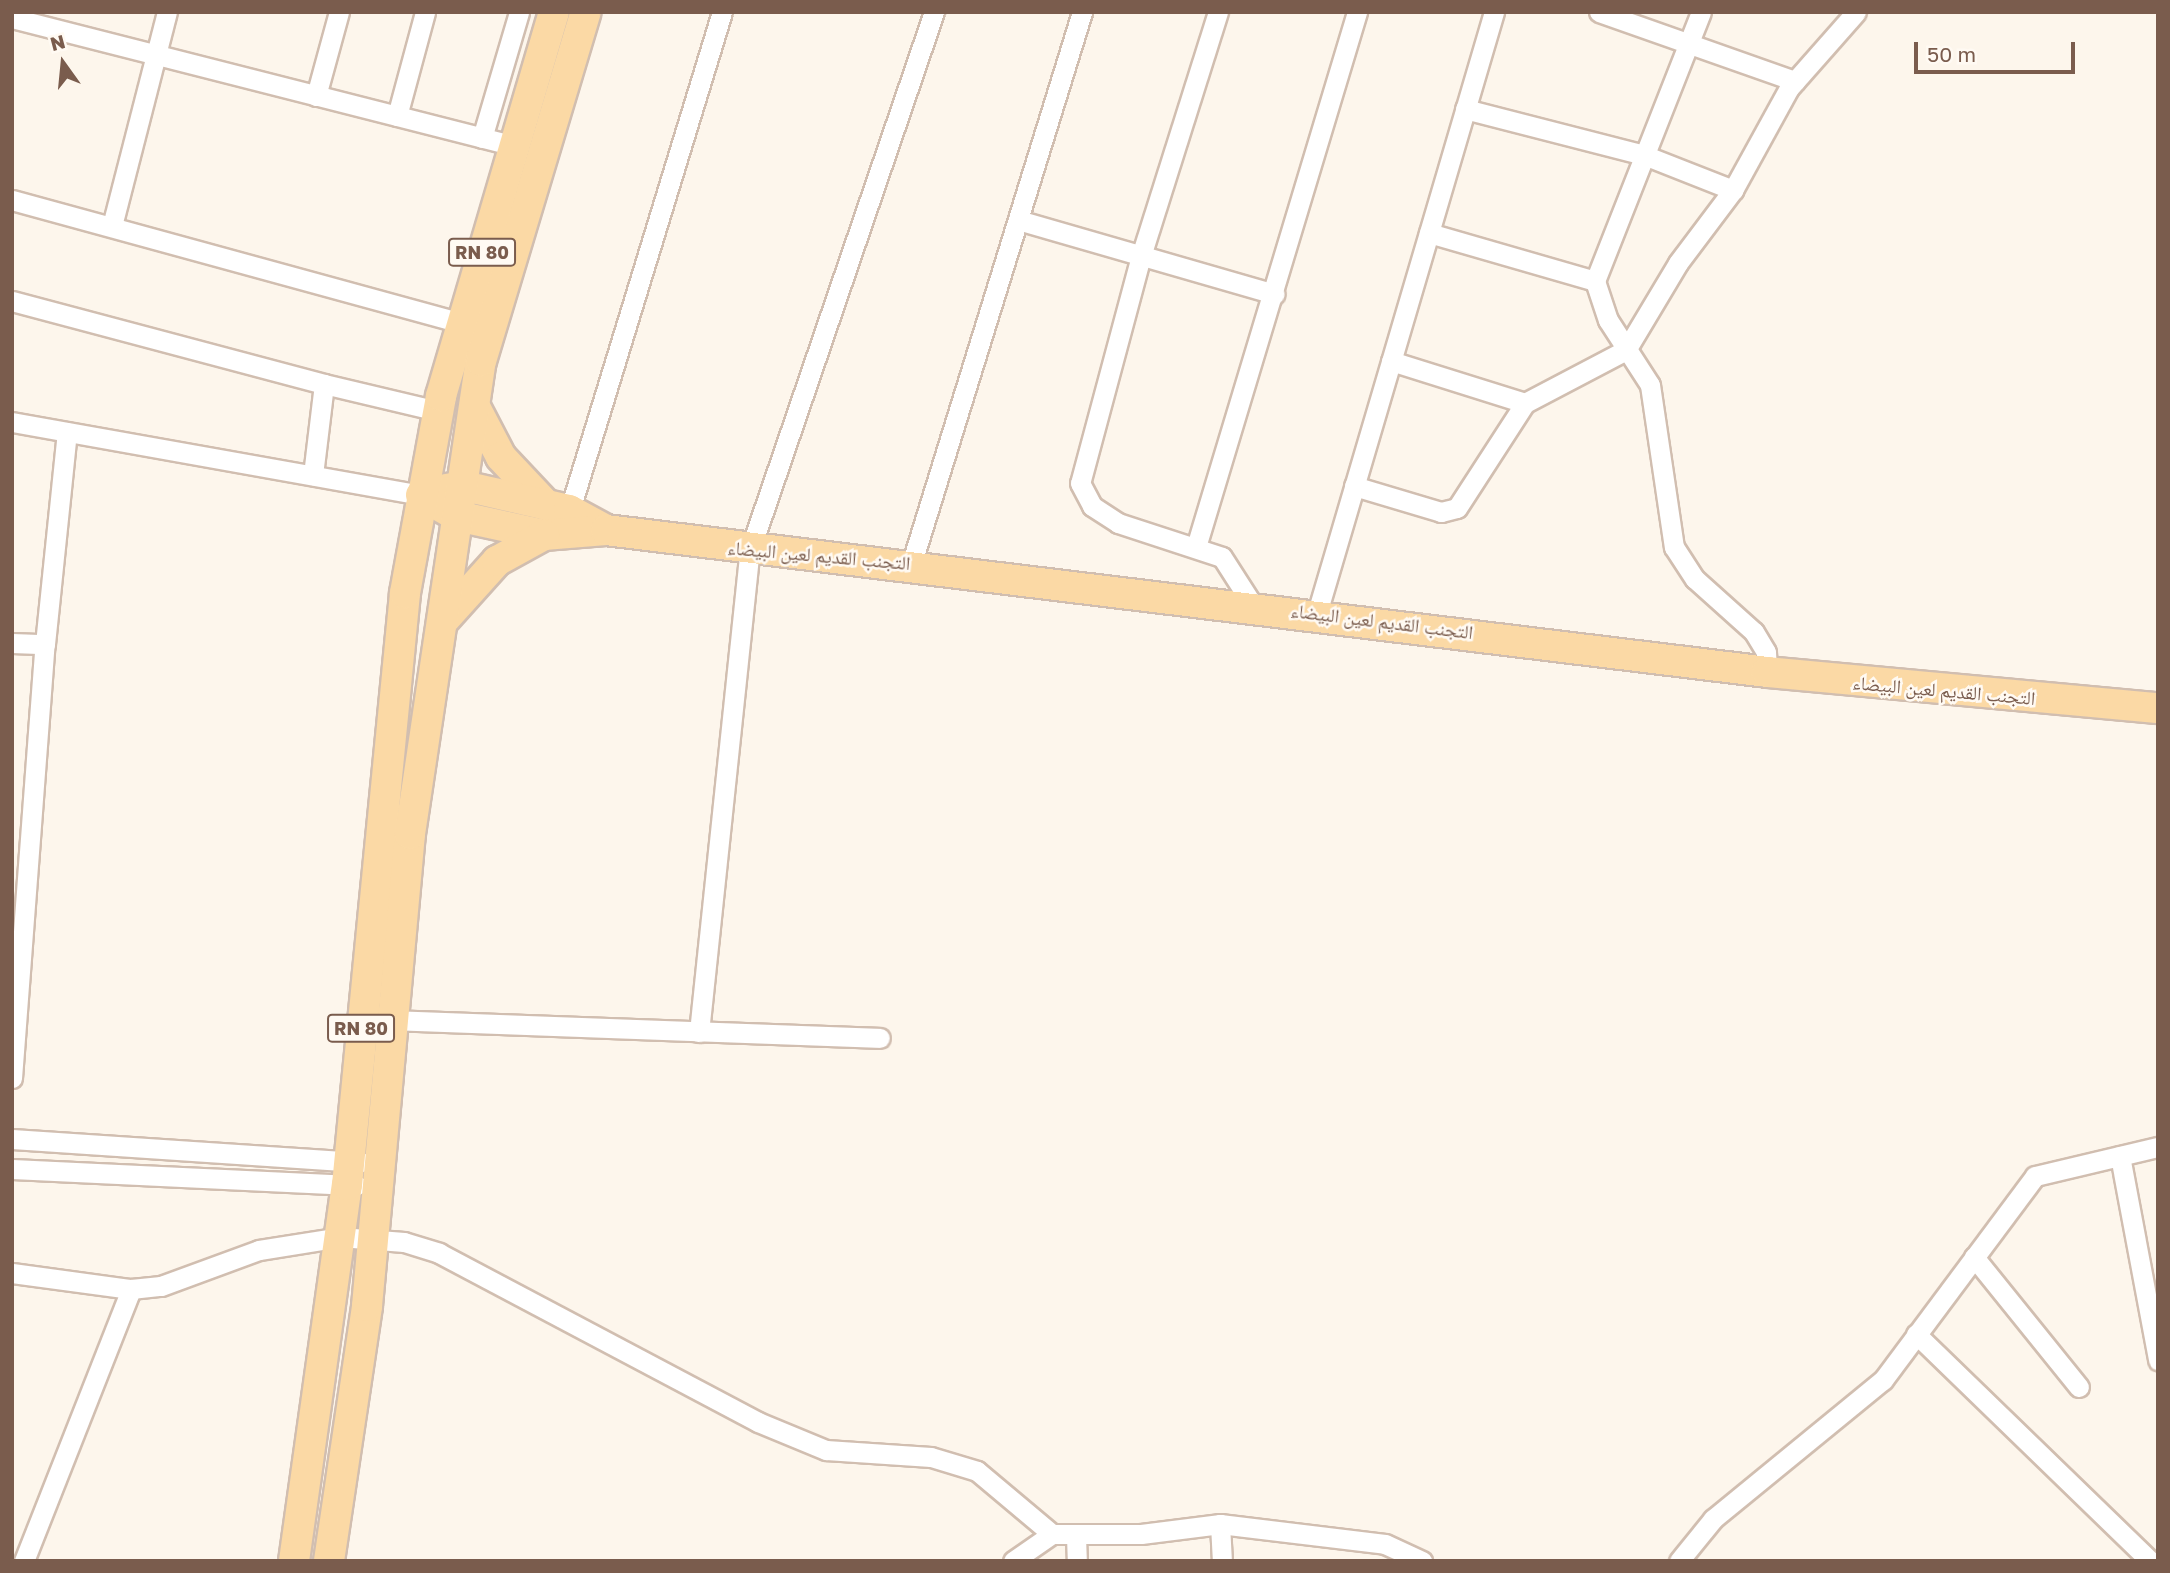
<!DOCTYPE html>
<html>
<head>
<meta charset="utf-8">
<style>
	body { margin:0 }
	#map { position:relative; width:2170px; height:1573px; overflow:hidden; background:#fdf6ec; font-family:"Golos Text","Noto Naskh Arabic",sans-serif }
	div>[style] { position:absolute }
	.roads { filter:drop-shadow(2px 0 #d1beb0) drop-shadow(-2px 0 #d1beb0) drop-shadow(0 2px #d1beb0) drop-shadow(0 -2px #d1beb0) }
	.street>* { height:19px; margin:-9.5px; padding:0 9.5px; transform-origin:9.5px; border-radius:9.5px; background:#fff }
	.primary>* { height:30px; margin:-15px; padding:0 15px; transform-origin:15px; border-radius:15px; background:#fbd9a5 }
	span { translate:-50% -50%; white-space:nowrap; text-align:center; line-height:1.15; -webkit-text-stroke:5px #fffaf3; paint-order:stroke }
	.shield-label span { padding:2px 5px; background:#fffaf3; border:2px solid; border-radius:5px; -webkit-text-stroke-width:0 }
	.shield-label { font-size:18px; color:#7a5c4d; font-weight:700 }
	.street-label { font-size:19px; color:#7a5c4d }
	.frame { position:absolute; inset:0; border:14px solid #7a5c4d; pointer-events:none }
	.north { position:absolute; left:28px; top:28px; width:70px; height:70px; -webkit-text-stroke:5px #fffaf3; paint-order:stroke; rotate:345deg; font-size:19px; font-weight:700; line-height:28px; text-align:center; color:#7a5c4d }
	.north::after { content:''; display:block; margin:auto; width:24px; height:32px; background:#7a5c4d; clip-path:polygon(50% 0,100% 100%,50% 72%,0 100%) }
	.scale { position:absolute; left:1914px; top:42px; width:161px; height:32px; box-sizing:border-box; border:4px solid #7a5c4d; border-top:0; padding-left:9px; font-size:21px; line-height:24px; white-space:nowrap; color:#7a5c4d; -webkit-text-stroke:5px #fffaf3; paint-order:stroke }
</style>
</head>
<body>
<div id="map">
	<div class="roads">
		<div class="street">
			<i style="left:1218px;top:12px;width:256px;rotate:107.5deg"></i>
			<i style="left:1141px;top:256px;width:235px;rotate:105deg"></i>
			<i style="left:1080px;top:483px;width:26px;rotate:62deg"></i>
			<i style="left:1092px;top:506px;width:31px;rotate:33deg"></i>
			<i style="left:1118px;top:523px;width:109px;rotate:18.1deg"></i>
			<i style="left:1222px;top:557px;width:56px;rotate:57.4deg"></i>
			<i style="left:1599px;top:12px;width:208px;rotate:19.4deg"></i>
			<i style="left:1701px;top:12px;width:289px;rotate:111.5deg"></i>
			<i style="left:1595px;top:281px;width:41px;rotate:71.6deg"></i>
			<i style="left:1608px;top:320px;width:77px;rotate:57.1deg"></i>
			<i style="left:1650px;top:385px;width:164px;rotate:81.6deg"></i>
			<i style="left:1674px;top:547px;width:38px;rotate:57deg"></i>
			<i style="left:1695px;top:579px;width:79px;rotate:41.9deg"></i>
			<i style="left:1754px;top:632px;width:23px;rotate:59deg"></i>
			<i style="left:1766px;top:652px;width:20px;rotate:87deg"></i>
			<i style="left:12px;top:18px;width:515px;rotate:14.28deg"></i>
			<i style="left:316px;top:96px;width:87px;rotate:-74.7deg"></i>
			<i style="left:1465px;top:109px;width:185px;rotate:14.4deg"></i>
			<i style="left:1644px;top:155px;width:96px;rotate:21.5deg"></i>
			<i style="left:397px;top:116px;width:108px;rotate:-74.9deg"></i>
			<i style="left:482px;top:138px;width:131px;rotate:-73.6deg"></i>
			<i style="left:12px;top:200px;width:467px;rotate:15.3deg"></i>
			<i style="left:1018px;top:220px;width:267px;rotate:16.1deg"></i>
			<i style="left:112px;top:226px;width:221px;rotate:-75.6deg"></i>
			<i style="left:1429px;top:233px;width:173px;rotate:16.1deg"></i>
			<i style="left:12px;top:301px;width:323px;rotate:14.9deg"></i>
			<i style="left:324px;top:384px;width:92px;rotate:96.9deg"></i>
			<i style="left:1391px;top:361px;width:140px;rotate:17.4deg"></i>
			<i style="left:1525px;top:403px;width:114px;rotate:-27.7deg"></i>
			<i style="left:1626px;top:350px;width:101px;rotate:-59.1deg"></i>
			<i style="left:1678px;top:263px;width:91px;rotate:-53deg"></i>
			<i style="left:1733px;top:190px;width:116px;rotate:-61.2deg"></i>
			<i style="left:1789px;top:88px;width:101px;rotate:-48.6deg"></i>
			<i style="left:324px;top:384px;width:117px;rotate:13.3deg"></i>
			<i style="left:12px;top:422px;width:415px;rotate:10.1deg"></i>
			<i style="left:1354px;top:486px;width:91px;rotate:16.6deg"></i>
			<i style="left:1441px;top:512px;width:16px;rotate:-14deg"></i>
			<i style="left:1457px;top:508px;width:125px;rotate:-57.1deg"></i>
			<i style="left:567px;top:519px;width:530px;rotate:-73deg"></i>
			<i style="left:1196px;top:547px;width:559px;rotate:-73.25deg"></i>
			<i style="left:912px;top:562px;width:576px;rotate:-72.82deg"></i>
			<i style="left:1317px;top:613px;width:627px;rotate:-73.59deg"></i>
			<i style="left:12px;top:643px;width:33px;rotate:2deg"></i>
			<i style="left:45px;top:644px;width:213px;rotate:-84.1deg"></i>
			<i style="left:392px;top:1020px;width:488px;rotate:2.1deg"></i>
			<i style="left:699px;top:1032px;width:485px;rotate:-84deg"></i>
			<i style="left:750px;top:550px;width:569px;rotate:-71.12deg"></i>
			<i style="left:12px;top:1078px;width:435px;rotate:-85.7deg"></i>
			<i style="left:12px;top:1139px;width:350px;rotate:3.8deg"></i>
			<i style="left:2120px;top:1156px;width:208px;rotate:79.4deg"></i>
			<i style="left:12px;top:1169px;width:345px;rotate:2.7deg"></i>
			<i style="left:1974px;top:1257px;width:167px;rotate:51.1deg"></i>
			<i style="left:12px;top:1273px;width:120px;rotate:7.7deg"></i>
			<i style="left:131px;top:1289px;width:30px;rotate:-6deg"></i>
			<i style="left:161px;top:1286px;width:104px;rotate:-20.2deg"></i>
			<i style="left:259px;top:1250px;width:82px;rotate:-9.1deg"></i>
			<i style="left:340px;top:1237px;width:64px;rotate:4.5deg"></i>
			<i style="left:404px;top:1242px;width:37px;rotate:17deg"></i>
			<i style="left:439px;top:1253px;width:361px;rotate:27.9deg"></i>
			<i style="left:758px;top:1422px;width:74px;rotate:22.4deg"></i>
			<i style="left:826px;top:1450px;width:105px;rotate:3.8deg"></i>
			<i style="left:931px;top:1457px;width:48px;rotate:16.9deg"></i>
			<i style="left:977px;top:1471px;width:98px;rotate:40deg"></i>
			<i style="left:1052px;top:1534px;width:89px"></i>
			<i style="left:1141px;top:1534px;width:80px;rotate:-7.2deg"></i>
			<i style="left:1220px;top:1524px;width:166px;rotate:6.9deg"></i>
			<i style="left:1385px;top:1544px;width:41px;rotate:24.7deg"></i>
			<i style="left:1916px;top:1334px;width:326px;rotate:44.1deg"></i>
			<i style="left:1220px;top:1524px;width:37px;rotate:87deg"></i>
			<i style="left:1076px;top:1536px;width:25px;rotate:88deg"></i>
			<i style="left:24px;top:1561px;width:292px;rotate:-68.5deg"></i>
			<i style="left:1013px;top:1561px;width:47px;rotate:-34.7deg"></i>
			<i style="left:1679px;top:1561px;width:54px;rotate:-51deg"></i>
			<i style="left:1713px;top:1519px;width:220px;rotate:-39.3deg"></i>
			<i style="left:1883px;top:1380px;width:254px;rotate:-53.3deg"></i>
			<i style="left:2035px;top:1176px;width:126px;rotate:-13.3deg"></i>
		</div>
		<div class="primary">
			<i style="left:475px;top:407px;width:56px;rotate:62.5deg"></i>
			<i style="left:501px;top:457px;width:66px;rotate:46.8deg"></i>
			<i style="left:446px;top:489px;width:18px;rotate:-9deg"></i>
			<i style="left:464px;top:486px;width:108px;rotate:12.9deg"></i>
			<i style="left:569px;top:510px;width:42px;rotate:28.4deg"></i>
			<i style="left:421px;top:495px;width:42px;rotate:30.3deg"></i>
			<i style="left:457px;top:516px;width:89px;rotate:12.3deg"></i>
			<i style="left:544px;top:535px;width:62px;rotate:-4.6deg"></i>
			<i style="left:606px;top:530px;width:1170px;rotate:6.97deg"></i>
			<i style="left:1767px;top:672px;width:393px;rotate:5.3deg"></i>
			<i style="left:443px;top:621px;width:81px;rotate:-48deg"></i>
			<i style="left:497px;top:561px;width:54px;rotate:-29deg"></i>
			<i style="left:294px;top:1561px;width:380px;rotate:-82deg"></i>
			<i style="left:347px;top:1185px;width:595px;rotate:-84.4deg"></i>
			<i style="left:405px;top:593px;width:200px;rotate:-79.6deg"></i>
			<i style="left:441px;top:396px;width:400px;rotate:-73.6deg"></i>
			<i style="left:329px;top:1561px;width:258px;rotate:-81.5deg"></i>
			<i style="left:367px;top:1306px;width:474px;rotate:-84.8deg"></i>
			<i style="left:410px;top:834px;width:478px;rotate:-81.5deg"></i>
			<i style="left:481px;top:361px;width:364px;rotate:-73.3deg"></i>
		</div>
	</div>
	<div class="shield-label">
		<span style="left:482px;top:252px">RN 80</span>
		<span style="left:361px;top:1028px">RN 80</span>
	</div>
	<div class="street-label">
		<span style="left:819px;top:555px;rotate:5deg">التجنب القديم لعين البيضاء</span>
		<span style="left:1382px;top:621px;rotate:7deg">التجنب القديم لعين البيضاء</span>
		<span style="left:1944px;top:690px;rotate:5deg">التجنب القديم لعين البيضاء</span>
	</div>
	<div class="frame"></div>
	<div class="north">N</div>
	<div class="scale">50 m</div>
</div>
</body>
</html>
